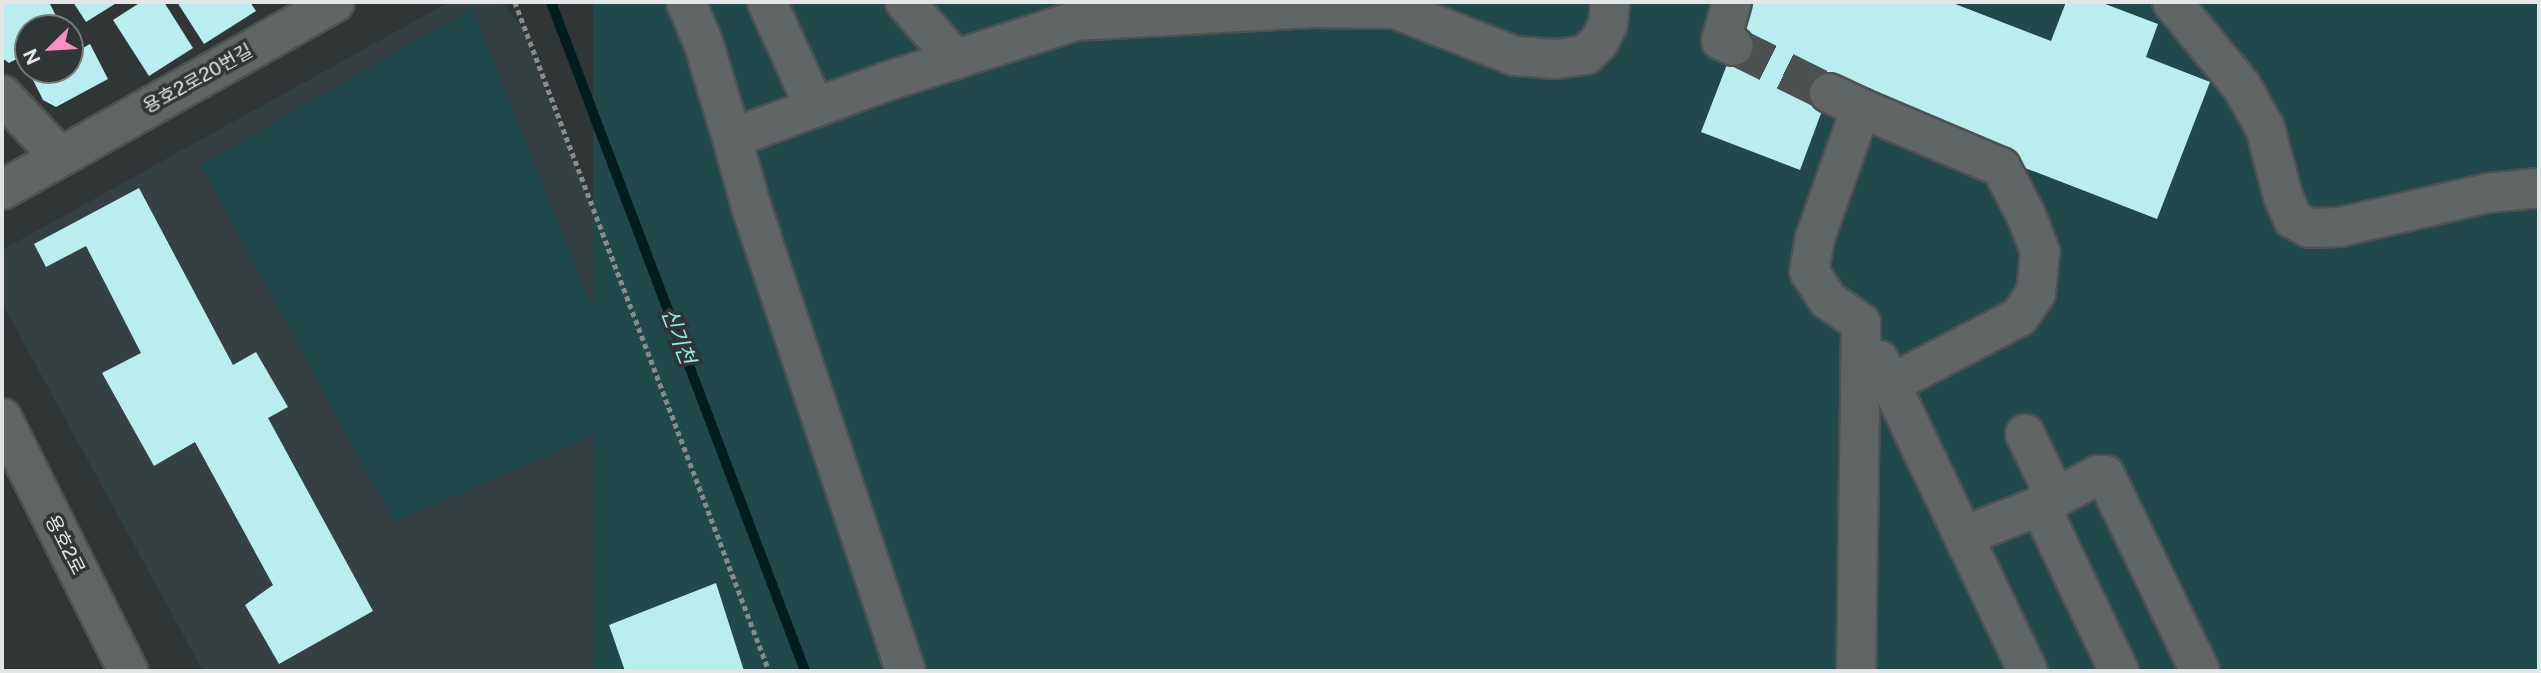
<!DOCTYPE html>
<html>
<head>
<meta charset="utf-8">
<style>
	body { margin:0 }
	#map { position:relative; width:2541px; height:673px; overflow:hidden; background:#303535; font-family:"Public Sans","Noto Sans KR",sans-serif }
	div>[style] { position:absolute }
	.built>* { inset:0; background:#344041 }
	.green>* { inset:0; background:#21484a; transform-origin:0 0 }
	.stream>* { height:10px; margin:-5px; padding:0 5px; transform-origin:5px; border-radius:5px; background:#031c1e }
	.building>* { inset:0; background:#b9edf0 }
	.minor-tunnel>* { height:38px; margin-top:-19px; transform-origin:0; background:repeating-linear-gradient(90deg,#4b5050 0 38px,transparent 0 57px) }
	.path>* { height:4.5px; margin-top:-2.25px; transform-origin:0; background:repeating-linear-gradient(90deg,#878b8b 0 5px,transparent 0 8.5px) }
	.roads { filter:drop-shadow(2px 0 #4d5151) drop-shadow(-2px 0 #4d5151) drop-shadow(0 2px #4d5151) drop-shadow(0 -2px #4d5151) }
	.minor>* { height:38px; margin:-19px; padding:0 19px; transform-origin:19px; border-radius:19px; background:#606666 }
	span { translate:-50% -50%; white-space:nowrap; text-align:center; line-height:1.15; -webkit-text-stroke:7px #303535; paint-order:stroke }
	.street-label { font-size:19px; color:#e3e6e6 }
	.water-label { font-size:21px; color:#94eaef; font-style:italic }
	.frame { position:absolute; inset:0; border:4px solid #e3e6e6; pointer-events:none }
	.north { position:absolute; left:14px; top:14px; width:70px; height:70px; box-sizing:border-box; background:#303535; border:2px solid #787c7c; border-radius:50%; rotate:246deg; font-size:19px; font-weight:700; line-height:28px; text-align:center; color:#e3e6e6 }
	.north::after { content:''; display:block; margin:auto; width:24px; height:32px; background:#fb8fc4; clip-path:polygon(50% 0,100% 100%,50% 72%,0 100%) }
</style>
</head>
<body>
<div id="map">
	<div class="built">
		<i style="clip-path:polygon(449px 2px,502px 2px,522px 28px,729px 566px,766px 671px,203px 671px,2px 303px,2px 250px)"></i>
	</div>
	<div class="green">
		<i style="left:593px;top:2px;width:1946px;height:714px"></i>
		<i style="clip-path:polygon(472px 8px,637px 417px,394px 522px,201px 165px)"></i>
	</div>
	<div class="stream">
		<i style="left:551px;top:2px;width:716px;rotate:69.21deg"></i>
	</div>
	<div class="building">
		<i style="clip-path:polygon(5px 2px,49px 2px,62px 28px,28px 28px,28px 53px,9px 63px,2px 58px,2px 3px)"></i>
		<i style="clip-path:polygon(73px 2px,118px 2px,86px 22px)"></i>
		<i style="clip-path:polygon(141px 2px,164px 2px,193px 48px,149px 76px,113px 20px)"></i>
		<i style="clip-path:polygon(177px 2px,250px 2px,256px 11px,204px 44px)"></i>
		<i style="clip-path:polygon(1751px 2px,1950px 2px,2051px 41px,2066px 2px,2100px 2px,2158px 24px,2146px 57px,2210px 82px,2157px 219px,1829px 92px,1800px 170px,1701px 132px)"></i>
		<i style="clip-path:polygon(90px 44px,108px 79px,56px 107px,43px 100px,31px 76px,42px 70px,70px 70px,70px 55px)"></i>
		<i style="clip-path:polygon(139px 188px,233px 365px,256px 352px,288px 407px,268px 418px,373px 611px,279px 664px,245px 605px,273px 585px,195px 442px,154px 466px,102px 373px,141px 353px,86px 246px,46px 267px,34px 244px)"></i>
		<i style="clip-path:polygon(716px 583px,744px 671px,625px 671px,609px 625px)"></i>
	</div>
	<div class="minor-tunnel">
		<i style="left:1734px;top:46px;width:106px;rotate:26.3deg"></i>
	</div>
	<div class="path">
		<i style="left:515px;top:2px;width:716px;rotate:69.21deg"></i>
	</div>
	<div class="roads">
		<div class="minor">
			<i style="left:686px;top:2px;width:43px;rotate:67deg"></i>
			<i style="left:703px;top:42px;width:100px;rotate:73.2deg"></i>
			<i style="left:732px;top:138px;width:163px;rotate:-20.1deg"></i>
			<i style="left:885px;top:82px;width:200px;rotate:-17.8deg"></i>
			<i style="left:1075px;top:21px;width:238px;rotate:-3.1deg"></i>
			<i style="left:1313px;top:8px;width:82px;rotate:0.7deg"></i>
			<i style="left:1395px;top:9px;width:129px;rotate:21.4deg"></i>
			<i style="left:1515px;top:56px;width:41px;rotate:4.2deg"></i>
			<i style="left:1556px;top:59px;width:30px;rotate:-8deg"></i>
			<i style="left:1586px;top:55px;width:18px;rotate:-45deg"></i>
			<i style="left:1599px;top:42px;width:20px;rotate:-63deg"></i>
			<i style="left:1608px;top:24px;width:22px;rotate:-85deg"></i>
			<i style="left:767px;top:2px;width:116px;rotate:65.6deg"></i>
			<i style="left:905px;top:2px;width:77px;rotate:48.7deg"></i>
			<i style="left:1732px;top:2px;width:40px;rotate:106deg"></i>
			<i style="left:1721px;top:40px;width:14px;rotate:25deg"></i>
			<i style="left:2172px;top:2px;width:110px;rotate:50.5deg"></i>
			<i style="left:2242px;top:87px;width:47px;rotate:60.7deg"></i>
			<i style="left:2265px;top:128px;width:70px;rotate:75.2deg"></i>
			<i style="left:2283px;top:196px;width:25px;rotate:67deg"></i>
			<i style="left:2293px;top:219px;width:18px;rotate:29deg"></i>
			<i style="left:2309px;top:228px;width:31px;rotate:-2deg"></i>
			<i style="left:2340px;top:227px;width:152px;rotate:-12.9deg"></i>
			<i style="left:2488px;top:193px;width:51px;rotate:-5.6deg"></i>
			<i style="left:1829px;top:93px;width:35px;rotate:25deg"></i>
			<i style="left:1861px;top:108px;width:138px;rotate:109.5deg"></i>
			<i style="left:1815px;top:238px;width:34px;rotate:100deg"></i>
			<i style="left:1809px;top:271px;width:35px;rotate:57deg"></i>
			<i style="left:1828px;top:300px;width:40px;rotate:34.9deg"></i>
			<i style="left:1861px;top:323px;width:348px;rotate:90.8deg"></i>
			<i style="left:2px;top:95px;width:85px;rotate:46.9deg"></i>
			<i style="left:1861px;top:108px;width:152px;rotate:22.9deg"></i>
			<i style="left:2001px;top:167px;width:54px;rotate:62.5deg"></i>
			<i style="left:2026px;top:215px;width:40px;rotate:69deg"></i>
			<i style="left:2040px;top:252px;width:41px;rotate:95.6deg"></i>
			<i style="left:2036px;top:293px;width:29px;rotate:125deg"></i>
			<i style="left:2019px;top:317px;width:144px;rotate:152.4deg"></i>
			<i style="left:732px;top:138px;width:71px;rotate:74.4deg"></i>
			<i style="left:751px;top:206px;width:490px;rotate:71.6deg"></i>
			<i style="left:2px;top:190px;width:382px;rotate:-29.4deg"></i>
			<i style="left:1879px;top:360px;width:345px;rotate:64.4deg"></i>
			<i style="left:2px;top:418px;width:283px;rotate:63.5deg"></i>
			<i style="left:2025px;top:434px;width:71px;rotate:64.2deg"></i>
			<i style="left:2040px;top:506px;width:183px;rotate:64.4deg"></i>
			<i style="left:1966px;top:535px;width:79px;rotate:-21.4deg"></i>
			<i style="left:2040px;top:506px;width:66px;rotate:-28.1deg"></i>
			<i style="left:2098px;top:475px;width:7px"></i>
			<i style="left:2105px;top:475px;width:218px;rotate:64.1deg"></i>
		</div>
	</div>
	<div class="street-label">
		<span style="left:198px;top:79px;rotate:-29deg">용호2로20번길</span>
		<span style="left:65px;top:545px;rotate:63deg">용호2로</span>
	</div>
	<div class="water-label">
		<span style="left:678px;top:336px;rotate:69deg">신기천</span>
	</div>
	<div class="frame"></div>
	<div class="north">N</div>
</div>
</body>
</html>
